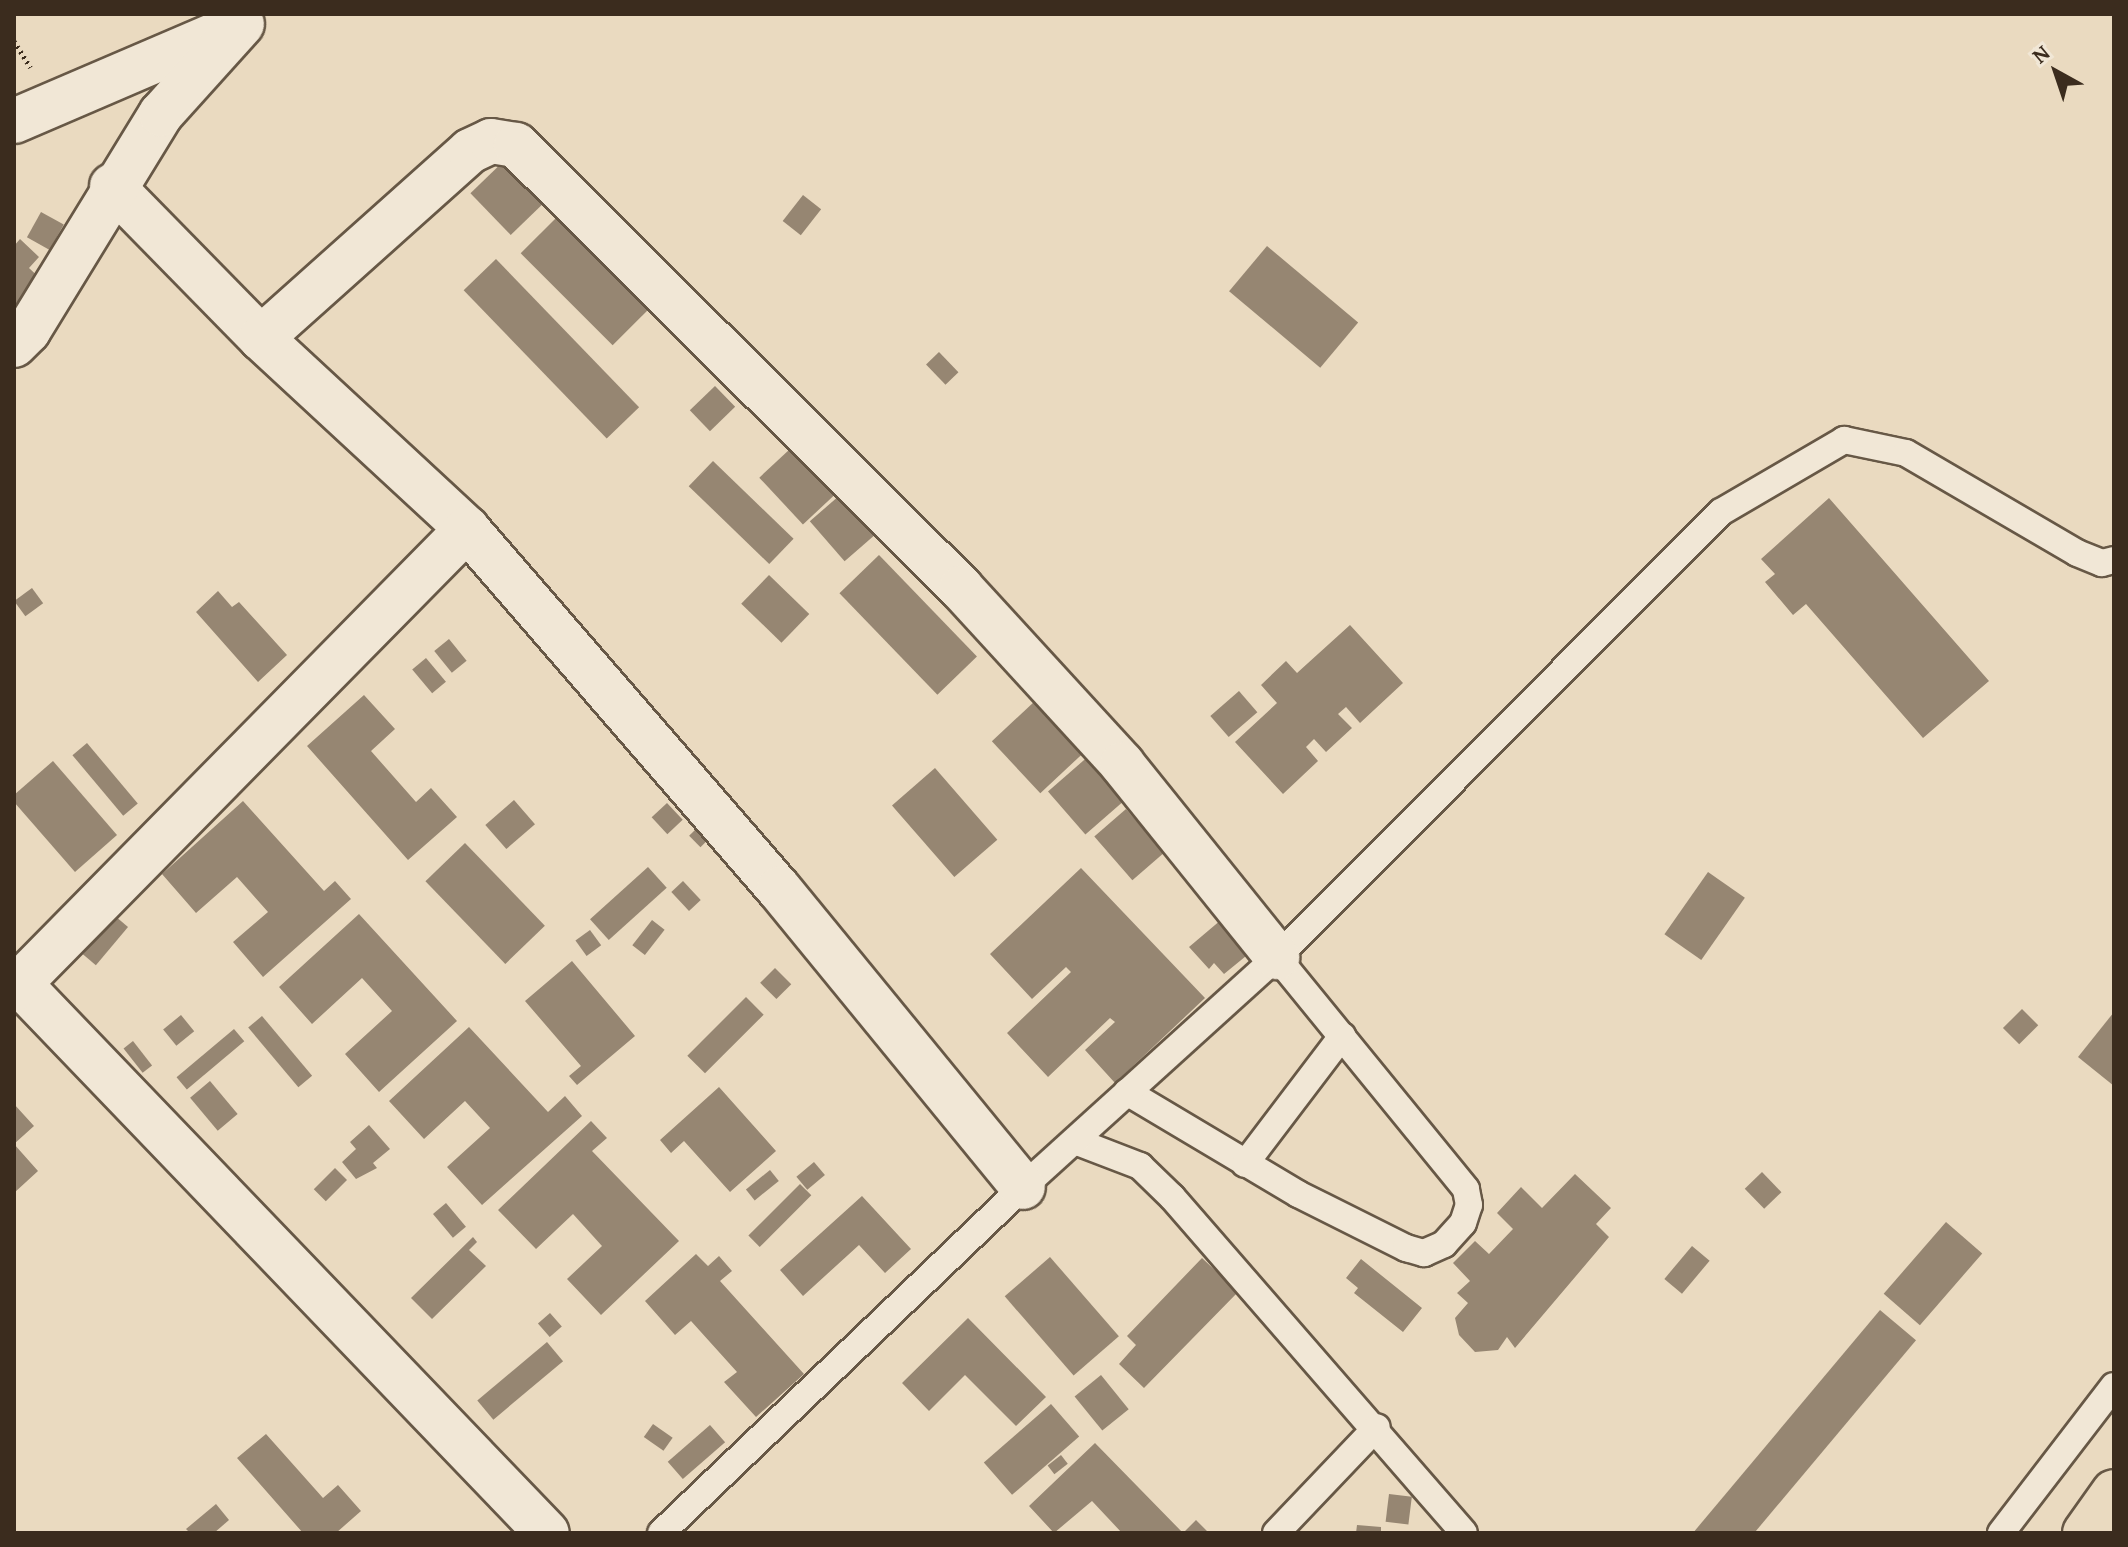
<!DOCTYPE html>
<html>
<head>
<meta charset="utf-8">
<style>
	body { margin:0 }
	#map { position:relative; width:2128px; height:1547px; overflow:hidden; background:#eadac0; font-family:"Gentium Book Plus",serif }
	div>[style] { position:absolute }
	.building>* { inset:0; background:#968672; transform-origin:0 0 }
	.path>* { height:5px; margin-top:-2.5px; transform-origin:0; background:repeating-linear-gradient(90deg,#3b2c1e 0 2px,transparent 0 6px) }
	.roads { filter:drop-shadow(2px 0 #675846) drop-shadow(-2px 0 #675846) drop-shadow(0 2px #675846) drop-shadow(0 -2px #675846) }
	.service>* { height:26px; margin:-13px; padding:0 13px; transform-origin:13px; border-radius:13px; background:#f1e7d6 }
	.minor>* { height:44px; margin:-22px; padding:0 22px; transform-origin:22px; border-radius:22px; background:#f1e7d6 }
	.trunk>* { height:44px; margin:-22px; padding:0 22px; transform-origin:22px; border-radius:22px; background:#eadac0 }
	span { translate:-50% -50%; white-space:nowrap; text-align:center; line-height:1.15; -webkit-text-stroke:6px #f1e7d6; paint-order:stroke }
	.frame { position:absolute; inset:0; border:16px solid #3b2c1e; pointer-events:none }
	.north { position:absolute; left:2016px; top:32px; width:80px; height:80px; -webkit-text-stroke:6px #f1e7d6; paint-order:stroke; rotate:320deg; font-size:22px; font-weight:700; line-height:32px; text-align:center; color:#3b2c1e }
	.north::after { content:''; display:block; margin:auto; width:28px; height:36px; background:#3b2c1e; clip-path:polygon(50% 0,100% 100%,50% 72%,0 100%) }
</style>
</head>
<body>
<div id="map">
	<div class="building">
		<i style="left:510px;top:155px;width:58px;height:55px;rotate:46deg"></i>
		<i style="left:803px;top:195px;width:23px;height:33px;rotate:38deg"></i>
		<i style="left:41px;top:212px;width:26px;height:29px;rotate:29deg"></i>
		<i style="left:561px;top:213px;width:130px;height:57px;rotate:45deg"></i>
		<i style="clip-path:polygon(20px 239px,39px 257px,29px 268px,45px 283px,14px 314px,14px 246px)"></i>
		<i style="left:1267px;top:246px;width:119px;height:59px;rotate:40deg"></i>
		<i style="left:496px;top:259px;width:206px;height:45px;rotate:46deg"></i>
		<i style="left:939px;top:352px;width:28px;height:18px;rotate:46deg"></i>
		<i style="left:715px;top:386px;width:29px;height:35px;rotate:46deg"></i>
		<i style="left:790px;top:449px;width:64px;height:42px;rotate:47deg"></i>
		<i style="left:713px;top:461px;width:112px;height:35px;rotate:44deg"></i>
		<i style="left:840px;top:495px;width:53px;height:40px;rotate:49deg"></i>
		<i style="clip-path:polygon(1829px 498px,1989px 681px,1923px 738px,1806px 604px,1793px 615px,1765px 582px,1775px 574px,1761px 559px)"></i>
		<i style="left:879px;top:555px;width:141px;height:55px;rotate:46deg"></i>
		<i style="left:769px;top:575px;width:56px;height:40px;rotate:44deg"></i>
		<i style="left:32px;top:588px;width:19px;height:22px;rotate:54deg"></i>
		<i style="clip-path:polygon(218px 591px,232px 607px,239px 602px,287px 655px,258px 682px,196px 612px)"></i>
		<i style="clip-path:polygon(1350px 625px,1403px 683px,1360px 723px,1346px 707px,1338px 714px,1352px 728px,1326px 752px,1314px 739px,1306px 747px,1318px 761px,1283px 794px,1235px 742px,1277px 703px,1261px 685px,1286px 661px,1297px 673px)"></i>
		<i style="left:449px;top:639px;width:28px;height:19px;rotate:51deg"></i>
		<i style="left:426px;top:658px;width:31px;height:18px;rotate:50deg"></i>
		<i style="left:1239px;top:691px;width:28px;height:38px;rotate:49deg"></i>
		<i style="clip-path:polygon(364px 695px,395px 729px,371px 751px,416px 802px,431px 788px,457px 817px,408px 860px,307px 746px)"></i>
		<i style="left:1035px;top:701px;width:71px;height:59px;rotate:47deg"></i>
		<i style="left:87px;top:743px;width:79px;height:19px;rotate:50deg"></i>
		<i style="left:1091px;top:754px;width:57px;height:57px;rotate:49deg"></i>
		<i style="clip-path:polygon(53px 761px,117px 835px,75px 872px,14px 802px,14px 795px)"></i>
		<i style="left:935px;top:768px;width:95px;height:57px;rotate:49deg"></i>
		<i style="left:514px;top:800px;width:32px;height:38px;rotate:49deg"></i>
		<i style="clip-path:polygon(243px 801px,324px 891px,335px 881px,351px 899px,263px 977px,233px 942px,268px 912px,237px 877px,196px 913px,162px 874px)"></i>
		<i style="left:667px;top:803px;width:23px;height:21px;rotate:47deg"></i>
		<i style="left:1126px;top:809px;width:58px;height:42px;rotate:49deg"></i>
		<i style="left:704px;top:821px;width:16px;height:21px;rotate:45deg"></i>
		<i style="left:465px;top:843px;width:115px;height:55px;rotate:46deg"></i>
		<i style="left:648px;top:867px;width:28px;height:78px;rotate:48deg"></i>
		<i style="clip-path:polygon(1081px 868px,1205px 998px,1115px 1083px,1085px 1050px,1115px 1022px,1110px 1018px,1048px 1077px,1007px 1033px,1071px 972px,1066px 967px,1032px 999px,990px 954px)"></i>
		<i style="left:1708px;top:872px;width:45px;height:76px;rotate:35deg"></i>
		<i style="left:683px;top:881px;width:26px;height:16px;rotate:47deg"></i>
		<i style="clip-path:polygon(359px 914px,457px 1021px,379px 1092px,345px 1054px,392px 1011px,362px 978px,312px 1024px,279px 987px)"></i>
		<i style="clip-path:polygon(1228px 914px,1257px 947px,1224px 974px,1214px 963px,1209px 969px,1189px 947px)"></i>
		<i style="left:115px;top:916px;width:17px;height:50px;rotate:40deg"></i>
		<i style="left:652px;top:920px;width:16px;height:32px;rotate:38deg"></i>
		<i style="left:590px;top:930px;width:19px;height:18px;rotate:54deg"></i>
		<i style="clip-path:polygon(572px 961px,635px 1036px,577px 1085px,569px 1076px,581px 1066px,525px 1001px)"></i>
		<i style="left:775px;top:968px;width:23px;height:21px;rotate:45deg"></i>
		<i style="left:746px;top:997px;width:25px;height:83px;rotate:45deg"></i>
		<i style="left:2022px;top:1009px;width:23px;height:27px;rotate:45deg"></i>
		<i style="clip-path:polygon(2114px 1012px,2114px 1086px,2078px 1057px)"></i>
		<i style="left:181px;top:1015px;width:21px;height:23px;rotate:51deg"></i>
		<i style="left:262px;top:1016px;width:78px;height:18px;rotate:50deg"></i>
		<i style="clip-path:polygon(469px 1027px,548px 1112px,565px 1096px,582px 1116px,482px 1205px,447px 1167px,490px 1128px,465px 1101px,424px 1139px,389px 1101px)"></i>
		<i style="left:234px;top:1029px;width:16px;height:75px;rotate:50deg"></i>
		<i style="left:133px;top:1041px;width:31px;height:12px;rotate:52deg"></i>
		<i style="left:210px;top:1081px;width:43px;height:26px;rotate:50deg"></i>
		<i style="clip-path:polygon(719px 1087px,776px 1151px,730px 1192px,684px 1141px,671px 1153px,660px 1140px)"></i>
		<i style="clip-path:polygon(14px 1104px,34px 1126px,14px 1144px,38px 1171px,14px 1193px)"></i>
		<i style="clip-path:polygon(591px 1121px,607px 1138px,592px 1151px,679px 1241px,601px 1315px,567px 1279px,602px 1246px,573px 1214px,536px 1249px,498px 1210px)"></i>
		<i style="clip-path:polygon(369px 1125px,390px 1149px,373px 1163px,377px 1168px,356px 1179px,342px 1162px,356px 1149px,350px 1142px)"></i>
		<i style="left:814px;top:1162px;width:17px;height:23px;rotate:50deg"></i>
		<i style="left:335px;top:1168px;width:17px;height:30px;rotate:45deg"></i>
		<i style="left:770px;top:1170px;width:14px;height:31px;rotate:51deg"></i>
		<i style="left:1762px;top:1172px;width:28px;height:24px;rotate:46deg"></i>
		<i style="clip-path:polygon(1575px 1174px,1611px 1208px,1596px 1224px,1609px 1237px,1515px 1348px,1507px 1337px,1498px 1350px,1475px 1352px,1459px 1335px,1455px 1318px,1468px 1303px,1457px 1293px,1470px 1281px,1453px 1263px,1475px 1241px,1489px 1254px,1513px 1229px,1497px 1213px,1521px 1187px,1542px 1208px)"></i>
		<i style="left:800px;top:1184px;width:16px;height:73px;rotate:45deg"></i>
		<i style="clip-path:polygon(862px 1196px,911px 1249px,885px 1273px,859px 1245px,803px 1296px,780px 1270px)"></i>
		<i style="left:446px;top:1203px;width:31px;height:17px;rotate:50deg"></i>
		<i style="left:1946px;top:1222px;width:48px;height:95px;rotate:41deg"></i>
		<i style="clip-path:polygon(473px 1237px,477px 1242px,469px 1250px,486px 1266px,432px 1319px,411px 1298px)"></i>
		<i style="left:1692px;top:1246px;width:23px;height:43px;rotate:40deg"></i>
		<i style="clip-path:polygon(696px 1254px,708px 1266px,719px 1256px,732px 1271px,720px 1281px,804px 1374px,756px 1417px,724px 1382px,737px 1372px,691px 1321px,675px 1335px,645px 1301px)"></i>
		<i style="left:1050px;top:1257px;width:105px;height:60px;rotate:49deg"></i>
		<i style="clip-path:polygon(1202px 1258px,1238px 1292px,1144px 1388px,1119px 1364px,1136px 1345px,1127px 1336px)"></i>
		<i style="clip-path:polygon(1361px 1259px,1422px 1308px,1403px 1332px,1354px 1293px,1358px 1288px,1346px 1278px)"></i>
		<i style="left:1880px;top:1310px;width:47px;height:291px;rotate:40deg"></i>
		<i style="left:550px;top:1313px;width:18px;height:16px;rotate:49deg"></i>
		<i style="clip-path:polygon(968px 1318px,1046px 1397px,1016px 1426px,965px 1375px,929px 1411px,902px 1383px)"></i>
		<i style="left:547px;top:1342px;width:25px;height:91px;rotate:50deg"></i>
		<i style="left:1101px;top:1375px;width:44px;height:34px;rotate:51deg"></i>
		<i style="left:1051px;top:1404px;width:43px;height:89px;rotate:49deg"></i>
		<i style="left:653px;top:1424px;width:24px;height:16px;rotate:35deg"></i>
		<i style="left:710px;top:1425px;width:23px;height:56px;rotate:49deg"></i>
		<i style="clip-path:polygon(266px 1434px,323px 1498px,338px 1485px,361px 1511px,336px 1533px,303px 1533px,237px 1458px)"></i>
		<i style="clip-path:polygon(1095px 1443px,1183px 1533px,1196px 1520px,1209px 1533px,1122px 1533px,1092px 1501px,1054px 1533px,1029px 1506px)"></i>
		<i style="left:1061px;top:1455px;width:11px;height:17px;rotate:52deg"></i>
		<i style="left:1389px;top:1494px;width:23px;height:28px;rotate:7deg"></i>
		<i style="clip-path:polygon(216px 1504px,229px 1520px,214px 1533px,190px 1533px,186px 1529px)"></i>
		<i style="clip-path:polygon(1357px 1525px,1381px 1527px,1381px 1533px,1356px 1533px)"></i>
	</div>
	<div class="path">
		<i style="left:14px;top:41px;width:31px;rotate:58deg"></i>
	</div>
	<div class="roads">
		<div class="service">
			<i style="left:1127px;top:1092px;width:199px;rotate:30.8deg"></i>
			<i style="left:1298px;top:1194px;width:121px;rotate:26.6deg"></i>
			<i style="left:1406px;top:1248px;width:19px;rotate:16deg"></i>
			<i style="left:1424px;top:1253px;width:22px;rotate:-24deg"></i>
			<i style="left:1444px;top:1244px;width:28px;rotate:-48deg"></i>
			<i style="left:1463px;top:1223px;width:19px;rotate:-72deg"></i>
			<i style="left:1469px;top:1205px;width:16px;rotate:-101deg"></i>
			<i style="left:1466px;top:1189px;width:299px;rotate:-129.2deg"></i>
			<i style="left:1075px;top:1141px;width:70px;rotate:21deg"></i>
			<i style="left:1140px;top:1166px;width:45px;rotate:44.1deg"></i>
			<i style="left:1172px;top:1197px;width:445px;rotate:49deg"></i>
			<i style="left:1245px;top:1164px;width:161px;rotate:-52.8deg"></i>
			<i style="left:661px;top:1533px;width:501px;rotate:-43.71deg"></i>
			<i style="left:1023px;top:1187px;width:343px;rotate:-42.2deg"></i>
			<i style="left:1277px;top:957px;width:629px;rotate:-45.06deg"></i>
			<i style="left:1721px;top:512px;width:143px;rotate:-30.3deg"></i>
			<i style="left:1844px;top:440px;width:63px;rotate:11.8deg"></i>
			<i style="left:1906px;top:453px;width:198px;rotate:30.3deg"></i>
			<i style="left:2077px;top:553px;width:27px;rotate:22deg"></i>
			<i style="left:2102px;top:563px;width:12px;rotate:-14deg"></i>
			<i style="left:1276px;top:1533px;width:146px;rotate:-46.4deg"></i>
			<i style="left:2001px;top:1533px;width:185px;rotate:-52.5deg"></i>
		</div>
		<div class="minor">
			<i style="left:14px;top:121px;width:234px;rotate:-23.2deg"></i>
			<i style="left:112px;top:186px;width:213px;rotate:45.6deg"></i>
			<i style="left:261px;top:338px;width:281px;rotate:42.8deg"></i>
			<i style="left:467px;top:529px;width:476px;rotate:49.1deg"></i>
			<i style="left:779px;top:889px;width:385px;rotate:50.7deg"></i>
			<i style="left:261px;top:338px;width:280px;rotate:-41.8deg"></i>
			<i style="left:470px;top:151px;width:23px;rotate:-25deg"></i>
			<i style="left:491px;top:141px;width:25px;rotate:9deg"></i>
			<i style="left:516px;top:145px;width:628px;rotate:44.87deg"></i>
			<i style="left:961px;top:588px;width:239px;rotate:47.5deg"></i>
			<i style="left:1122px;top:764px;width:248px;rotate:51.2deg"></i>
			<i style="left:14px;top:345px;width:20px;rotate:-45deg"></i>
			<i style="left:28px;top:331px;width:255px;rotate:-58.5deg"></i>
			<i style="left:161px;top:114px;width:121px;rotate:-48deg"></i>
			<i style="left:14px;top:978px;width:769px;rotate:46.16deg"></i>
			<i style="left:14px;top:989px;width:646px;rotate:-45.44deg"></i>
		</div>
		<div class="trunk">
			<i style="left:2085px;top:1533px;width:50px;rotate:-54.7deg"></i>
		</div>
	</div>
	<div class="frame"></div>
	<div class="north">N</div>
</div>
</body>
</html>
